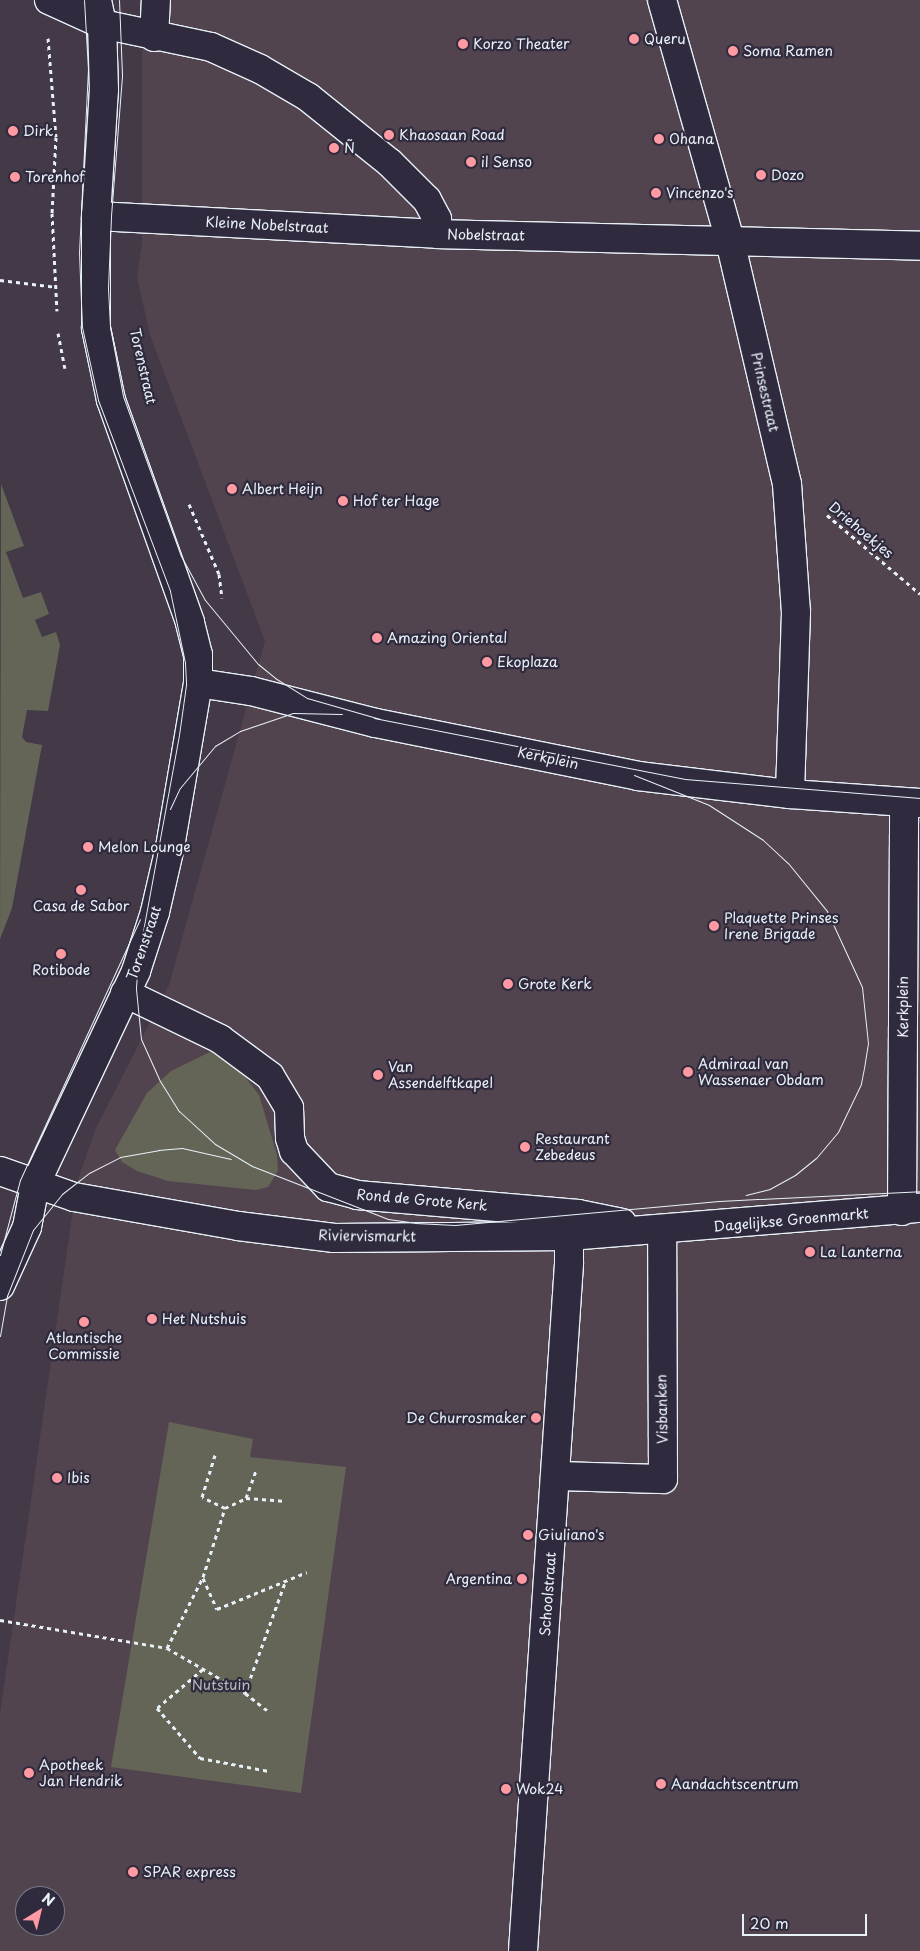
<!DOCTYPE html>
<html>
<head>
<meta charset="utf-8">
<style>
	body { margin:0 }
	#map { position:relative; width:920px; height:1951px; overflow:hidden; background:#433947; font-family:"Playpen Sans",sans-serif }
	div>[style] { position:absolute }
	.built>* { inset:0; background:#51444e }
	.green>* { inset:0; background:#646557 }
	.path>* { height:3px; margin-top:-1.5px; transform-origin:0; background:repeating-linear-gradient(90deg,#e8f1f8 0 4px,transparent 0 8px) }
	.roads { filter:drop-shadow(1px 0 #e8f1f8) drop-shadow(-1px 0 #e8f1f8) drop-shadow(0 1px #e8f1f8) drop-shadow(0 -1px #e8f1f8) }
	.minor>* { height:28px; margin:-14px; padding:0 14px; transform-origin:14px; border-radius:14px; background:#2f2a3d }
	.tram>* { height:1px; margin:-0.5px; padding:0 0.5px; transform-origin:0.5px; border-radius:0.5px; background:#e8f1f8 }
	.dots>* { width:14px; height:14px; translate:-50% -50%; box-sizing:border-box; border:2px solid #2f2a3d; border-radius:50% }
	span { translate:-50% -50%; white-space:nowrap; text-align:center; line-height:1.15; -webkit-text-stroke:4.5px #2f2a3d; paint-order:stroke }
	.poi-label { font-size:14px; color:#e8f1f8 }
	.left { translate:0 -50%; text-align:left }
	.right { translate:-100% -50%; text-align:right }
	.street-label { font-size:14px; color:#e8f1f8 }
	.park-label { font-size:14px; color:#b3b9b8 }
	.north { position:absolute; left:15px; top:1886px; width:50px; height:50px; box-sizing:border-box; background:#2f2a3d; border:1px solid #797a88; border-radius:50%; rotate:36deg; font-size:14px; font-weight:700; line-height:20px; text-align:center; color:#e8f1f8 }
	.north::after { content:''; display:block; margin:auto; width:18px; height:22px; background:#ff9aa2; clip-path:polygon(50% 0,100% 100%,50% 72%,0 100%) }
	.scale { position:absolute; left:742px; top:1914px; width:125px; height:22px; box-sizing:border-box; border:2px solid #e8f1f8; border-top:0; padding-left:6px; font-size:15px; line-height:18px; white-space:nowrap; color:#e8f1f8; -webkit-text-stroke:4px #2f2a3d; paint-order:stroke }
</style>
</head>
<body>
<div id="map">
	<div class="built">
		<i style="clip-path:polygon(evenodd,139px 0,920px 0,920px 1951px,0 1951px,0 1714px,77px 1182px,96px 1128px,169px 985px,265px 641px,150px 335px,137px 277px,142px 242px,142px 21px,139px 0,25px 1896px,55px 1896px,55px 1926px,25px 1926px,25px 1896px)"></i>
	</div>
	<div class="green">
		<i style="clip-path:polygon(1px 484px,24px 546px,6px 552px,23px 598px,41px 592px,49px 614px,35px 620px,42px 637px,56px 632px,60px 645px,48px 711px,27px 710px,22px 737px,26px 742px,42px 745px,12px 908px,0 939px)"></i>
		<i style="clip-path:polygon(216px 1049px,233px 1061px,259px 1095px,277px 1155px,278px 1171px,268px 1187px,256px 1190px,168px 1181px,137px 1171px,122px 1162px,115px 1150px,147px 1093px,171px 1071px)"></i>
		<i style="clip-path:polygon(169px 1422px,253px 1439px,250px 1457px,346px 1467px,301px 1793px,111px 1767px)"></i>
	</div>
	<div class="path">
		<i style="left:48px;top:38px;width:99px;rotate:85.4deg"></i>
		<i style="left:56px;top:137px;width:76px;rotate:93deg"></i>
		<i style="left:52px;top:213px;width:98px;rotate:87.1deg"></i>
		<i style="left:0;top:280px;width:57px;rotate:7deg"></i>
		<i style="left:58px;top:333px;width:36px;rotate:79deg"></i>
		<i style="left:189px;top:504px;width:76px;rotate:66.8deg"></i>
		<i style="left:219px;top:574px;width:24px;rotate:83deg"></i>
		<i style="left:827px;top:515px;width:122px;rotate:40.3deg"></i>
		<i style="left:246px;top:1498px;width:40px;rotate:4.3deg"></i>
		<i style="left:225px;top:1508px;width:23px;rotate:-25deg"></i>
		<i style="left:246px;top:1498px;width:30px;rotate:-70deg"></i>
		<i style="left:203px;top:1578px;width:34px;rotate:66deg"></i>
		<i style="left:217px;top:1609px;width:97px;rotate:-22.3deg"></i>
		<i style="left:0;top:1620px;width:169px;rotate:9.5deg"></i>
		<i style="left:167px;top:1648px;width:80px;rotate:-63.1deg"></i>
		<i style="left:203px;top:1577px;width:72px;rotate:-72.3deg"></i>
		<i style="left:225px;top:1508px;width:25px;rotate:-154deg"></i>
		<i style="left:202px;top:1497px;width:44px;rotate:-72.8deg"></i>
		<i style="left:167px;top:1648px;width:90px;rotate:30deg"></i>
		<i style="left:245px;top:1693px;width:120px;rotate:-70.1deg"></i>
		<i style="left:203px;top:1669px;width:60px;rotate:139.7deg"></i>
		<i style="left:157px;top:1708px;width:66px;rotate:49.3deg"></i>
		<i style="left:200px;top:1758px;width:70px;rotate:10.7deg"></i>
		<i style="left:245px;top:1693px;width:29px;rotate:38deg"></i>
	</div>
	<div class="roads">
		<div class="minor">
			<i style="left:49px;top:0;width:58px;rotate:24.4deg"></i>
			<i style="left:102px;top:24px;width:111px;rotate:11.9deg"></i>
			<i style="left:211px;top:47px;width:54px;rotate:24.2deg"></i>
			<i style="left:260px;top:69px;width:56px;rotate:30.3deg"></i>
			<i style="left:308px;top:97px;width:105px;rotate:38.8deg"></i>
			<i style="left:390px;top:163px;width:52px;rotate:45deg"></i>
			<i style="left:427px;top:200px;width:21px;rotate:62deg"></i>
			<i style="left:437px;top:219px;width:15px;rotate:86deg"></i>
			<i style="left:662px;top:0;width:250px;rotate:74.2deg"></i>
			<i style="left:730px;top:241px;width:250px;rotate:76.8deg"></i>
			<i style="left:787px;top:484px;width:128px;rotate:86deg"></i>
			<i style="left:796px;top:612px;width:182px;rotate:91.9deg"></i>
			<i style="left:154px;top:37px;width:37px;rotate:-87deg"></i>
			<i style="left:96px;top:216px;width:342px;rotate:3deg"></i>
			<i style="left:438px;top:234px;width:482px;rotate:1.4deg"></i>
			<i style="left:198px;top:683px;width:54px;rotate:8.6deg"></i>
			<i style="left:251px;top:691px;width:129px;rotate:14.4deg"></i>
			<i style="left:376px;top:723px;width:267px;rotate:11.4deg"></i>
			<i style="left:638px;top:776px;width:153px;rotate:6.8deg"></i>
			<i style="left:790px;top:794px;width:130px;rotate:4deg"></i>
			<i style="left:125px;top:993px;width:106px;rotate:25.8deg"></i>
			<i style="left:220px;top:1039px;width:62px;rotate:36.5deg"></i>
			<i style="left:270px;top:1076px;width:37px;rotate:59deg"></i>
			<i style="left:289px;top:1108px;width:30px;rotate:88deg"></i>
			<i style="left:290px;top:1138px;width:14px;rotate:73deg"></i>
			<i style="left:294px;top:1151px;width:50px;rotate:46.6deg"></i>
			<i style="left:328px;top:1187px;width:30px;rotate:15deg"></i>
			<i style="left:357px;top:1195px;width:222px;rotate:4.9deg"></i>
			<i style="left:578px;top:1214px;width:45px;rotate:11.6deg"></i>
			<i style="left:0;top:1171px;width:78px;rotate:19.4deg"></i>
			<i style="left:74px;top:1197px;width:167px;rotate:10deg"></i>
			<i style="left:238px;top:1226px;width:97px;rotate:7.1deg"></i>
			<i style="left:334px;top:1238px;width:235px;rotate:-0.5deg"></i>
			<i style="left:569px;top:1236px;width:352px;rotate:-4.6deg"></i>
			<i style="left:902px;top:1211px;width:408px;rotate:-89.7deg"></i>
			<i style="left:0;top:1286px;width:65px;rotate:-65.4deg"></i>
			<i style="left:27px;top:1227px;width:43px;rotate:-79.2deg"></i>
			<i style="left:35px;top:1185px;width:237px;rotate:-64.7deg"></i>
			<i style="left:136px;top:971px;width:62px;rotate:-72.1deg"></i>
			<i style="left:155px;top:912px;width:67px;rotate:-77deg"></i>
			<i style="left:170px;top:847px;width:166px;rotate:-80.3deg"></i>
			<i style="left:198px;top:683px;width:28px;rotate:-90deg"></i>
			<i style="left:198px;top:655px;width:34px;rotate:-104deg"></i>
			<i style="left:190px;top:622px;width:236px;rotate:-109.6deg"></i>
			<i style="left:111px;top:400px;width:74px;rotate:-101.8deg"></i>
			<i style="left:96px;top:328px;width:112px;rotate:-90deg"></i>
			<i style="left:96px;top:216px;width:126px;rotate:-86.4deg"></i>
			<i style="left:104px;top:90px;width:66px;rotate:-91.7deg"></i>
			<i style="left:102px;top:24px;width:25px;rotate:-102deg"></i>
			<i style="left:555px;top:1476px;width:108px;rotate:1.6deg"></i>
			<i style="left:663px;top:1479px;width:248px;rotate:-90.2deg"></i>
			<i style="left:523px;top:1951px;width:690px;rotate:-86.17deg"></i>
			<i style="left:569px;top:1263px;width:27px;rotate:-90deg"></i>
		</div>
	</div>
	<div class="tram">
		<i style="left:84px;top:0;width:69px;rotate:86.7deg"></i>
		<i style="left:88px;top:69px;width:183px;rotate:92.8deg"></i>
		<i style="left:79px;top:252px;width:75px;rotate:87.7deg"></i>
		<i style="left:82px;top:327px;width:75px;rotate:77.6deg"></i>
		<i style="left:98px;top:400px;width:204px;rotate:69.3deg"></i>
		<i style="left:170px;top:591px;width:74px;rotate:78.2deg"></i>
		<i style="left:185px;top:663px;width:22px;rotate:87deg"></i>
		<i style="left:186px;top:685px;width:50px;rotate:98deg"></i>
		<i style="left:179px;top:735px;width:228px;rotate:100.4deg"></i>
		<i style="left:138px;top:959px;width:30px;rotate:94deg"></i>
		<i style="left:136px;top:989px;width:50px;rotate:84.3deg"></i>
		<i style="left:141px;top:1039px;width:46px;rotate:65.7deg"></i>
		<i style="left:160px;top:1081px;width:36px;rotate:58deg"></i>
		<i style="left:179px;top:1111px;width:49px;rotate:42.5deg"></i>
		<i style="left:215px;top:1144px;width:43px;rotate:30.7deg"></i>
		<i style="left:252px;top:1166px;width:146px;rotate:21.3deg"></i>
		<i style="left:388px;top:1219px;width:27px;rotate:8deg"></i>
		<i style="left:415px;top:1223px;width:40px;rotate:2.9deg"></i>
		<i style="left:455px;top:1225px;width:265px;rotate:-5.2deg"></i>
		<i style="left:719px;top:1201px;width:201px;rotate:-2.8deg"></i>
		<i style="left:119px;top:0;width:76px;rotate:87.7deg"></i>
		<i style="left:122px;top:76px;width:141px;rotate:94.5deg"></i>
		<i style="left:111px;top:217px;width:71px;rotate:92.4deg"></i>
		<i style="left:108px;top:288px;width:39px;rotate:87deg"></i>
		<i style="left:110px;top:327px;width:70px;rotate:79.3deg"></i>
		<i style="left:123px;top:396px;width:170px;rotate:70.1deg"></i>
		<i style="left:181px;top:556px;width:50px;rotate:61.4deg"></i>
		<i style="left:205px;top:600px;width:83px;rotate:50.4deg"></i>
		<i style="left:258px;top:664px;width:22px;rotate:39deg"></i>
		<i style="left:275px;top:678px;width:38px;rotate:32deg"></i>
		<i style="left:307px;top:698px;width:76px;rotate:16deg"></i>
		<i style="left:374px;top:718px;width:317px;rotate:11.1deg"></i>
		<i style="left:685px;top:779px;width:236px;rotate:4.6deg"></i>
		<i style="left:634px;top:775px;width:81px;rotate:21.8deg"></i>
		<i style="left:709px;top:805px;width:64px;rotate:32.9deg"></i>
		<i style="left:763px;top:840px;width:34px;rotate:43deg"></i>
		<i style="left:788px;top:863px;width:62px;rotate:50.9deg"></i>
		<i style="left:827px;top:911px;width:84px;rotate:65.3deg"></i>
		<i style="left:862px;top:987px;width:56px;rotate:83.9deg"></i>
		<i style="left:868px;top:1043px;width:25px;rotate:99deg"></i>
		<i style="left:864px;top:1068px;width:16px;rotate:101deg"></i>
		<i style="left:861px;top:1084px;width:53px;rotate:115.6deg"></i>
		<i style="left:838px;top:1132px;width:34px;rotate:130deg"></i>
		<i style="left:816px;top:1158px;width:27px;rotate:141deg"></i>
		<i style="left:795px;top:1175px;width:29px;rotate:151deg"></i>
		<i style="left:770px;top:1189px;width:25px;rotate:166deg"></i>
		<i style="left:170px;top:809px;width:23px;rotate:-65deg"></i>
		<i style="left:180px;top:788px;width:55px;rotate:-50.2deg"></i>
		<i style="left:215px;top:746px;width:29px;rotate:-31deg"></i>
		<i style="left:240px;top:731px;width:56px;rotate:-18.8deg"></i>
		<i style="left:293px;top:713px;width:49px;rotate:1.2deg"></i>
		<i style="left:0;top:1255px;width:78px;rotate:-75.1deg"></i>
		<i style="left:20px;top:1180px;width:287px;rotate:-65.3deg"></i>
		<i style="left:0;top:1336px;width:41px;rotate:-80.1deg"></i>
		<i style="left:7px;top:1296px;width:71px;rotate:-68.5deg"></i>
		<i style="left:33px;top:1230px;width:46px;rotate:-51.1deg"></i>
		<i style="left:62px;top:1194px;width:34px;rotate:-38deg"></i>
		<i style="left:89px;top:1173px;width:35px;rotate:-27deg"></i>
		<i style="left:120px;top:1157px;width:39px;rotate:-10deg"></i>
		<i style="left:158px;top:1150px;width:24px;rotate:-5deg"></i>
		<i style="left:182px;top:1148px;width:50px;rotate:12.7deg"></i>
	</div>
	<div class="dots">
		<i style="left:634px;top:39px;background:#ff9aa2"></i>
		<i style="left:463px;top:44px;background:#ff9aa2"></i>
		<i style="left:733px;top:51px;background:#ff9aa2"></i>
		<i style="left:13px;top:131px;background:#ff9aa2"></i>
		<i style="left:389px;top:135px;background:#ff9aa2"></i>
		<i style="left:659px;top:139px;background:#ff9aa2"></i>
		<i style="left:334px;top:148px;background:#ff9aa2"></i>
		<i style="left:471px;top:162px;background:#ff9aa2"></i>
		<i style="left:761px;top:175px;background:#ff9aa2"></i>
		<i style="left:15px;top:177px;background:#ff9aa2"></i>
		<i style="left:656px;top:193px;background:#ff9aa2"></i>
		<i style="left:232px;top:489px;background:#ff9aa2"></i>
		<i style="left:343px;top:501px;background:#ff9aa2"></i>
		<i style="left:377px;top:638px;background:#ff9aa2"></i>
		<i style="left:487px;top:662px;background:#ff9aa2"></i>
		<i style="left:88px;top:847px;background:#ff9aa2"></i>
		<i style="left:81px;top:890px;background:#ff9aa2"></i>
		<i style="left:714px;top:926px;background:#ff9aa2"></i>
		<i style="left:61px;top:954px;background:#ff9aa2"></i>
		<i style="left:508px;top:984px;background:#ff9aa2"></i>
		<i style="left:688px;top:1072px;background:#ff9aa2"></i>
		<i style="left:378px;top:1075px;background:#ff9aa2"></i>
		<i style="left:525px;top:1147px;background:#ff9aa2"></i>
		<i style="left:810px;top:1252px;background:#ff9aa2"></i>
		<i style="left:152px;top:1319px;background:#ff9aa2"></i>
		<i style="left:84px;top:1322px;background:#ff9aa2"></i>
		<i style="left:536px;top:1418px;background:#ff9aa2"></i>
		<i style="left:57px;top:1478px;background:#ff9aa2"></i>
		<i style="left:528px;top:1535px;background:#ff9aa2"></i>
		<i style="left:522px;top:1579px;background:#ff9aa2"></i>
		<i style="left:29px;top:1773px;background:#ff9aa2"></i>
		<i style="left:661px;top:1784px;background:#ff9aa2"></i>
		<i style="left:506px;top:1789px;background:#ff9aa2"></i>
		<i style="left:133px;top:1872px;background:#ff9aa2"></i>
	</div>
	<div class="poi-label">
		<span class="left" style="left:644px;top:39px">Queru</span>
		<span class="left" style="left:473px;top:44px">Korzo Theater</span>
		<span class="left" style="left:743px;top:51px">Soma Ramen</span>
		<span class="left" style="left:23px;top:131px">Dirk</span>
		<span class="left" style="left:399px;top:135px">Khaosaan Road</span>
		<span class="left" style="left:669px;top:139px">Ohana</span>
		<span class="left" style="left:344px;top:148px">Ñ</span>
		<span class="left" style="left:481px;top:162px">il Senso</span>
		<span class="left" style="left:771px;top:175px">Dozo</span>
		<span class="left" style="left:25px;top:177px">Torenhof</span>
		<span class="left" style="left:666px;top:193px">Vincenzo's</span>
		<span class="left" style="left:242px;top:489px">Albert Heijn</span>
		<span class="left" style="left:353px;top:501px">Hof ter Hage</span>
		<span class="left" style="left:387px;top:638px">Amazing Oriental</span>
		<span class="left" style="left:497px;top:662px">Ekoplaza</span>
		<span class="left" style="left:98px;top:847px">Melon Lounge</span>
		<span style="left:81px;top:906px">Casa de Sabor</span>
		<span class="left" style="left:724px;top:926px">Plaquette Prinses<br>Irene Brigade</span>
		<span style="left:61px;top:970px">Rotibode</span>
		<span class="left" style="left:518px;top:984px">Grote Kerk</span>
		<span class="left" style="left:698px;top:1072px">Admiraal van<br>Wassenaer Obdam</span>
		<span class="left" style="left:388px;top:1075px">Van<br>Assendelftkapel</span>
		<span class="left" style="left:535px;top:1147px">Restaurant<br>Zebedeus</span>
		<span class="left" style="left:820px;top:1252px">La Lanterna</span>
		<span class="left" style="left:162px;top:1319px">Het Nutshuis</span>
		<span style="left:84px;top:1346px">Atlantische<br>Commissie</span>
		<span class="right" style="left:526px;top:1418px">De Churrosmaker</span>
		<span class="left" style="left:67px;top:1478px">Ibis</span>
		<span class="left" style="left:538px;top:1535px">Giuliano's</span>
		<span class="right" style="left:512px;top:1579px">Argentina</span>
		<span class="left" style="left:39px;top:1773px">Apotheek<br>Jan Hendrik</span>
		<span class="left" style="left:671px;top:1784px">Aandachtscentrum</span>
		<span class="left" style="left:516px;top:1789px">Wok24</span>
		<span class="left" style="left:143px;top:1872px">SPAR express</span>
	</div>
	<div class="street-label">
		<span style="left:267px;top:225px;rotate:3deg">Kleine Nobelstraat</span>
		<span style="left:486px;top:235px;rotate:1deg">Nobelstraat</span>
		<span style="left:143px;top:366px;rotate:77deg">Torenstraat</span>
		<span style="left:765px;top:392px;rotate:77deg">Prinsestraat</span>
		<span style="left:861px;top:530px;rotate:40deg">Driehoekjes</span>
		<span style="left:548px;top:758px;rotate:12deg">Kerkplein</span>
		<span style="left:144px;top:943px;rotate:-71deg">Torenstraat</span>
		<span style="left:903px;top:1007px;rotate:-90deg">Kerkplein</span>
		<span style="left:422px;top:1200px;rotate:5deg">Rond de Grote Kerk</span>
		<span style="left:791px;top:1220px;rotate:-5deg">Dagelijkse Groenmarkt</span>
		<span style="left:367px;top:1236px;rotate:1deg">Riviervismarkt</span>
		<span style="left:662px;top:1409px;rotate:-91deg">Visbanken</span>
		<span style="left:548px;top:1594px;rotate:-86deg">Schoolstraat</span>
	</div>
	<div class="park-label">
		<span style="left:221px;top:1685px">Nutstuin</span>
	</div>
	<div class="north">N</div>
	<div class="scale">20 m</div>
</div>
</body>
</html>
